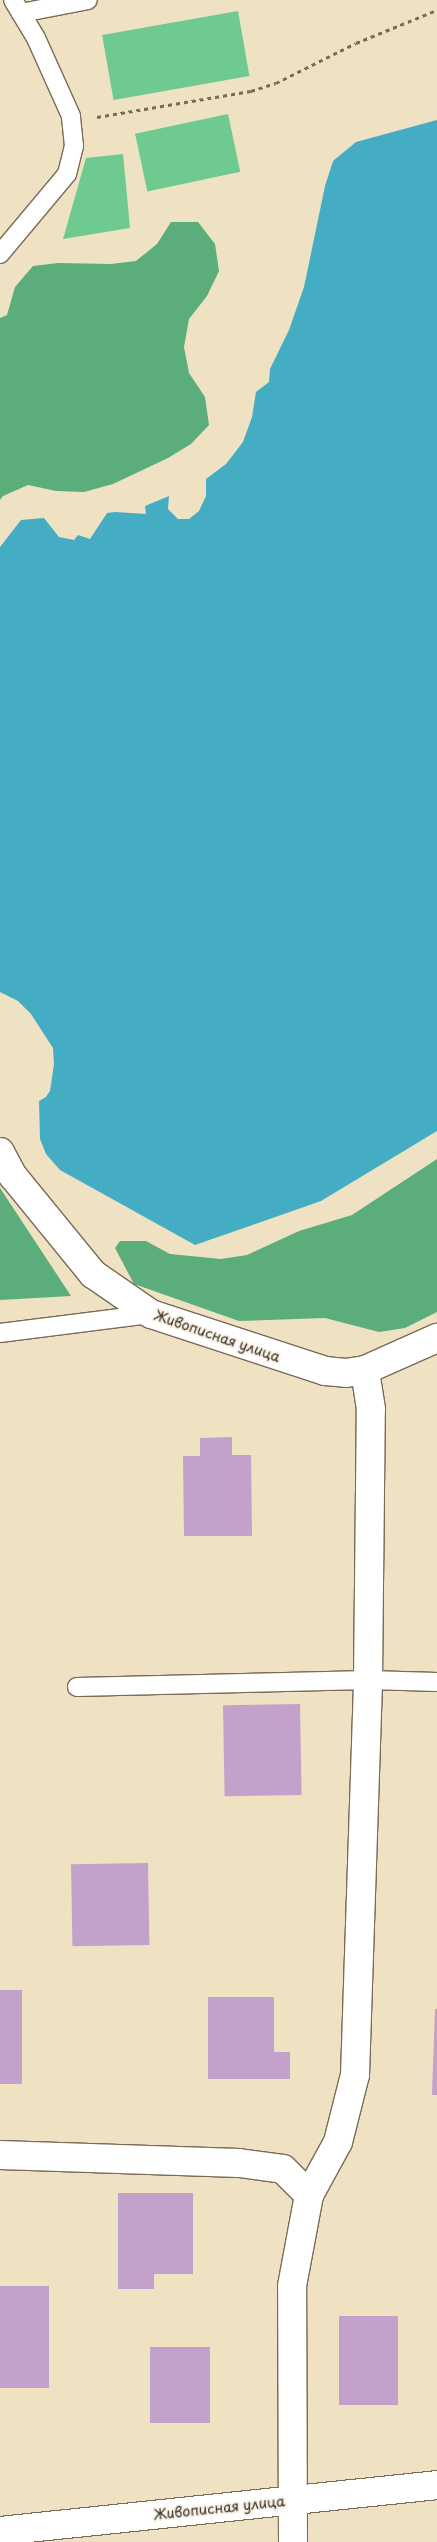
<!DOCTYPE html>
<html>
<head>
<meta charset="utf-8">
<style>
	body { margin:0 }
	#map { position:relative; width:437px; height:2542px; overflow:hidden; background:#eee2c3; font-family:"Playpen Sans",sans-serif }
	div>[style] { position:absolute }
	.green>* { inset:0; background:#6fca91; transform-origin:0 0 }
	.forest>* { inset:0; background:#5bae7b }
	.water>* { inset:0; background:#44adc3 }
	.building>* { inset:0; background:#c2a2ca; transform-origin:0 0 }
	.path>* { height:3px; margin-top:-1.5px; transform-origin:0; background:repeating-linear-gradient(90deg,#7a6a58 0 4px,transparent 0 8px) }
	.roads { filter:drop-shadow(1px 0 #7a6a58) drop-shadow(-1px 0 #7a6a58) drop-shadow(0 1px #7a6a58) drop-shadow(0 -1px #7a6a58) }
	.lane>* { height:18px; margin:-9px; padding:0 9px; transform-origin:9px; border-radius:9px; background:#fff }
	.street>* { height:28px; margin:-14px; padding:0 14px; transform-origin:14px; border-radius:14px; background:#fff }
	span { translate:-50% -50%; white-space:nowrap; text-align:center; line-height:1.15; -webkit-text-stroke:4px #f7f3e8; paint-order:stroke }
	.street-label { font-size:14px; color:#3b2a1e }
</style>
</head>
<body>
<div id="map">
	<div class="green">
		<i style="left:238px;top:11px;width:66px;height:138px;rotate:80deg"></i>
		<i style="left:228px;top:114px;width:59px;height:95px;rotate:78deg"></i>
		<i style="clip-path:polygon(123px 154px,130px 228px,63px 239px,86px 158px)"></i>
	</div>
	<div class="forest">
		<i style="clip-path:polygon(171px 222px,198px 222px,215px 244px,219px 271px,207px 296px,189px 319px,184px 347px,189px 373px,205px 397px,209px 425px,191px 444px,168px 458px,113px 484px,84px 492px,56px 491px,28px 485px,3px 496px,0 500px,0 318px,7px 315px,15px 287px,33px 266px,58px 263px,111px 264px,136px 261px,157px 244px)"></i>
		<i style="clip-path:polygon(437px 1159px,437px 1312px,405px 1328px,379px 1332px,325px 1318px,239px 1321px,134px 1284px,115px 1248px,120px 1241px,146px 1241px,170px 1254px,221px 1259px,247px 1255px,299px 1231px,352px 1215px)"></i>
		<i style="clip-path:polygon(0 1188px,71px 1296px,0 1300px)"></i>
	</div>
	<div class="water">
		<i style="clip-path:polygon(437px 120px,437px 1131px,321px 1201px,195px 1245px,60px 1170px,46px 1154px,40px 1139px,39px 1101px,46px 1097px,50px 1091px,54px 1064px,53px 1048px,31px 1014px,18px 1001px,0 992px,0 547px,21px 520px,44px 518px,59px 537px,74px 540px,78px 535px,90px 539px,107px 513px,115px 512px,146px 514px,145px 506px,169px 496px,168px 509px,178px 519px,189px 519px,199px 511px,206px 496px,206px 479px,226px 464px,243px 442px,252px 417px,256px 392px,269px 382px,270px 369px,289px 330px,304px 287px,325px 186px,333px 161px,356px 142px)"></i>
	</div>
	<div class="building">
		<i style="clip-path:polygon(232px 1437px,232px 1455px,251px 1455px,252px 1536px,184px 1536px,183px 1456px,200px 1456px,200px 1438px)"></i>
		<i style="left:300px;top:1704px;width:91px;height:77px;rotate:89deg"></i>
		<i style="left:148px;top:1863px;width:82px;height:77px;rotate:89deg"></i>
		<i style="left:0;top:1990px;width:22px;height:94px"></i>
		<i style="clip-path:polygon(208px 1997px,274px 1997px,274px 2052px,290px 2052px,290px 2079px,208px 2079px)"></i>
		<i style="clip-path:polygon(435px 2009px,437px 2009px,437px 2095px,432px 2095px)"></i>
		<i style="clip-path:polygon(118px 2193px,193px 2193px,193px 2274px,154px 2274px,154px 2289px,118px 2289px)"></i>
		<i style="left:0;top:2286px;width:49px;height:102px"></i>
		<i style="left:339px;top:2316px;width:59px;height:89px"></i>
		<i style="left:150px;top:2347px;width:60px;height:76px"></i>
	</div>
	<div class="path">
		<i style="left:97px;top:117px;width:156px;rotate:-9.6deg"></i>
		<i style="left:251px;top:91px;width:26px;rotate:-18deg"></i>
		<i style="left:276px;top:83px;width:89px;rotate:-26.6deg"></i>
		<i style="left:356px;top:43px;width:87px;rotate:-22.2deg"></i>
	</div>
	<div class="roads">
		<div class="lane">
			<i style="left:21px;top:13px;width:68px;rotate:-11deg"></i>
			<i style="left:0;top:254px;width:104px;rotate:-50.1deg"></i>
			<i style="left:67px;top:174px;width:29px;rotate:-76deg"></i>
			<i style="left:74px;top:146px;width:30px;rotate:-96deg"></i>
			<i style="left:71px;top:116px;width:85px;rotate:-114.2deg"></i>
			<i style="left:36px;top:38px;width:44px;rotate:-121.2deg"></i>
			<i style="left:0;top:1333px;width:152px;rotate:-7.2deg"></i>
			<i style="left:77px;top:1687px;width:291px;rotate:-1.4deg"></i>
			<i style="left:368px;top:1680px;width:69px;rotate:1.7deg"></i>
		</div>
		<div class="street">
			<i style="left:0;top:1152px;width:27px;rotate:62deg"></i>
			<i style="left:13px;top:1176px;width:127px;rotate:50.8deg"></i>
			<i style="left:93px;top:1274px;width:70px;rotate:34.6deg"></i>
			<i style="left:151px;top:1314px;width:183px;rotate:18.1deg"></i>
			<i style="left:325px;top:1371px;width:21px;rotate:5deg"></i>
			<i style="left:346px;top:1373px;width:19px;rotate:-9deg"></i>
			<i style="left:365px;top:1370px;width:79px;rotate:-24deg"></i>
			<i style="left:0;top:2155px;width:239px;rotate:1.9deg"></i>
			<i style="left:239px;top:2163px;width:44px;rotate:7.8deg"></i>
			<i style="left:283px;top:2169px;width:37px;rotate:45deg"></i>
			<i style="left:0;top:2531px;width:439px;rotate:-6deg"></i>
			<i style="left:293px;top:2542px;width:256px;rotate:-90.2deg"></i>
			<i style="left:292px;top:2286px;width:93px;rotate:-79.4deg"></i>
			<i style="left:309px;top:2195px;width:60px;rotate:-61.3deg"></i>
			<i style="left:338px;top:2142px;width:69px;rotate:-75.8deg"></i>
			<i style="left:355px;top:2075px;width:395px;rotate:-88.1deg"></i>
			<i style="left:368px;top:1680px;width:271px;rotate:-89.4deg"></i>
			<i style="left:371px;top:1409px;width:39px;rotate:-99deg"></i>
		</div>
	</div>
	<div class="street-label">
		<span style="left:217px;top:1336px;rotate:19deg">Живописная улица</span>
		<span style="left:219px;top:2508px;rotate:-6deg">Живописная улица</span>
	</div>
</div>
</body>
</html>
